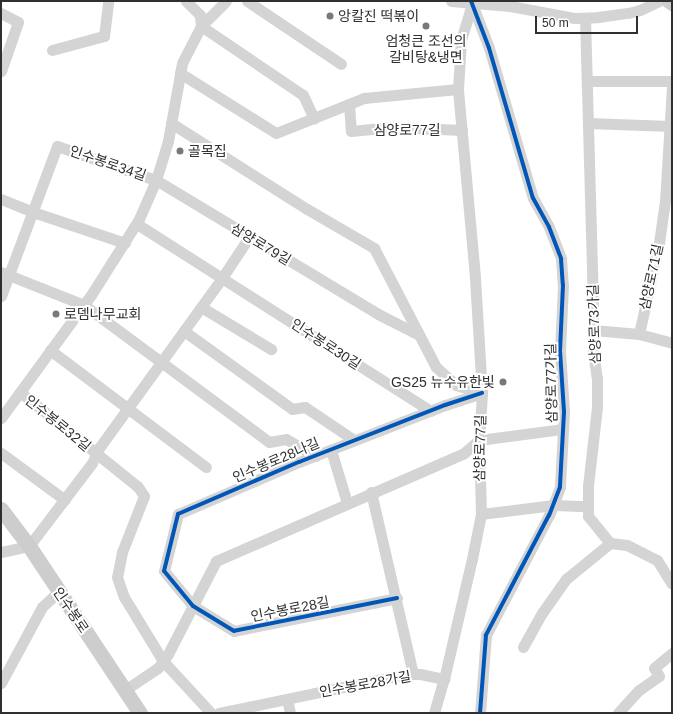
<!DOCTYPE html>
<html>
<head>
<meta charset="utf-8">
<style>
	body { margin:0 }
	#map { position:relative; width:673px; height:714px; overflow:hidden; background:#fff; font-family:Helvetica,"Noto Sans KR",sans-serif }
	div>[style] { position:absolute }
	.minor>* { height:11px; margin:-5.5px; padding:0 5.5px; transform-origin:5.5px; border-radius:5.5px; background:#d4d4d4 }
	.secondary>* { height:15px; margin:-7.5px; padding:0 7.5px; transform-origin:7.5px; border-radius:7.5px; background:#cdcdcd }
	.cycleway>* { height:4px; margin:-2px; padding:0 2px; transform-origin:2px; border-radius:2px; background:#0057b8 }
	.dots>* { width:11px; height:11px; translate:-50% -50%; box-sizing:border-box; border:2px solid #fff; border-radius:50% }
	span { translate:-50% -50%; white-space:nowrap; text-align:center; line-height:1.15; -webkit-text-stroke:4px #fff; paint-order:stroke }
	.poi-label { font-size:14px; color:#2f2f2f }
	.left { translate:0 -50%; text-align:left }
	.right { translate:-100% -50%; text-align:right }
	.street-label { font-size:14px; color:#2f2f2f }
	.frame { position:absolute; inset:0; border:2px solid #2f2f2f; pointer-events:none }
	.scale { position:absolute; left:535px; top:16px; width:103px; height:18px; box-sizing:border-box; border:2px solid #2f2f2f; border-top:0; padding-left:5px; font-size:12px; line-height:14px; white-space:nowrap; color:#2f2f2f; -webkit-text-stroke:3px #fff; paint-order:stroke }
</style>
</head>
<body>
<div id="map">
	<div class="minor">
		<i style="left:186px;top:1px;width:20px;rotate:45deg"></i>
		<i style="left:200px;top:15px;width:11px;rotate:85deg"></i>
		<i style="left:201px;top:26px;width:123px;rotate:34.1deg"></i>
		<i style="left:303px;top:95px;width:26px;rotate:65deg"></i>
		<i style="left:247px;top:1px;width:113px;rotate:33.8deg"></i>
		<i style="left:451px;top:1px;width:59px;rotate:4.8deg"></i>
		<i style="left:510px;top:6px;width:65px;rotate:10.6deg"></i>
		<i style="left:574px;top:18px;width:24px;rotate:-2deg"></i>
		<i style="left:598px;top:17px;width:30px;rotate:-8deg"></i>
		<i style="left:628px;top:13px;width:12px;rotate:-14deg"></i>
		<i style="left:640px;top:10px;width:21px;rotate:-25deg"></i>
		<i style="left:471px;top:1px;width:50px;rotate:69deg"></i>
		<i style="left:489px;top:48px;width:156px;rotate:73.7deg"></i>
		<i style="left:533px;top:198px;width:33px;rotate:61deg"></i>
		<i style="left:549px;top:227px;width:34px;rotate:69deg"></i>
		<i style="left:561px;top:259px;width:26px;rotate:86deg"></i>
		<i style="left:563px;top:285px;width:66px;rotate:92.6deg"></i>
		<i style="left:560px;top:351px;width:61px;rotate:86.2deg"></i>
		<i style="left:564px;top:412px;width:75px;rotate:93.1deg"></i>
		<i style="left:560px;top:487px;width:30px;rotate:111deg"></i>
		<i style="left:549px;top:515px;width:136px;rotate:117.7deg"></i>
		<i style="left:486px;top:635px;width:78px;rotate:94.4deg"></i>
		<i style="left:1px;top:13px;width:19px;rotate:28deg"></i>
		<i style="left:18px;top:22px;width:52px;rotate:109.1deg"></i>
		<i style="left:585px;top:18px;width:288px;rotate:88.4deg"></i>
		<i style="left:593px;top:306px;width:45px;rotate:90deg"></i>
		<i style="left:593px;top:351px;width:27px;rotate:82deg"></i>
		<i style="left:597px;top:378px;width:29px;rotate:90deg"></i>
		<i style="left:597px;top:407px;width:80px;rotate:96.5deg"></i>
		<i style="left:588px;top:486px;width:30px;rotate:90deg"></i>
		<i style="left:588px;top:516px;width:35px;rotate:51deg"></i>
		<i style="left:610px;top:543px;width:17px;rotate:7deg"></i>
		<i style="left:627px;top:545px;width:34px;rotate:27deg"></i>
		<i style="left:657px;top:560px;width:28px;rotate:58deg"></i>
		<i style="left:52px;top:50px;width:54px;rotate:-15.1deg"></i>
		<i style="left:104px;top:36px;width:35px;rotate:-83deg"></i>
		<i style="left:180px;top:73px;width:113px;rotate:32deg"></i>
		<i style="left:276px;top:133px;width:95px;rotate:-21.7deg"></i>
		<i style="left:364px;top:98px;width:94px;rotate:-5.5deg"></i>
		<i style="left:587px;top:81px;width:85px"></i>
		<i style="left:349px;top:104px;width:27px;rotate:86deg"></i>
		<i style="left:351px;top:131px;width:41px;rotate:-5.6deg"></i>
		<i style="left:392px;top:127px;width:70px;rotate:2.5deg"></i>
		<i style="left:171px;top:123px;width:161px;rotate:32.3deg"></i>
		<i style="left:307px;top:209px;width:78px;rotate:30.2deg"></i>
		<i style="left:374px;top:248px;width:134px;rotate:62.5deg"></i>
		<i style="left:436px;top:367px;width:27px;rotate:42deg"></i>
		<i style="left:456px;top:385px;width:27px;rotate:17deg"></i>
		<i style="left:588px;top:123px;width:82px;rotate:2.1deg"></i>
		<i style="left:1px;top:199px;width:35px;rotate:22deg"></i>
		<i style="left:33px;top:212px;width:97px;rotate:18.6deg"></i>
		<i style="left:137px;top:224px;width:348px;rotate:32.5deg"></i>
		<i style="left:1px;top:272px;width:89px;rotate:21.7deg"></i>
		<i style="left:84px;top:305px;width:230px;rotate:36.5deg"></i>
		<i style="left:269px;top:442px;width:17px;rotate:-10deg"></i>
		<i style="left:286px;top:439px;width:34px;rotate:30deg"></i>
		<i style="left:1px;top:296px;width:160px;rotate:-69.5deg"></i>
		<i style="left:57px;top:146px;width:105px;rotate:19deg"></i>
		<i style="left:156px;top:180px;width:259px;rotate:31.1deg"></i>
		<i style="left:378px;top:314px;width:46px;rotate:27.1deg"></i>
		<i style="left:201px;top:307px;width:82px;rotate:31deg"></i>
		<i style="left:593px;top:330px;width:46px;rotate:5deg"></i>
		<i style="left:639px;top:334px;width:34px;rotate:15deg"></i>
		<i style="left:184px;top:331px;width:133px;rotate:35.8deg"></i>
		<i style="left:292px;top:409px;width:13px;rotate:-9deg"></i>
		<i style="left:305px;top:407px;width:59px;rotate:34deg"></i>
		<i style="left:639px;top:334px;width:93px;rotate:-77.6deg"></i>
		<i style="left:659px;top:243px;width:42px;rotate:-81.9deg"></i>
		<i style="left:665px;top:201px;width:114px;rotate:-86.5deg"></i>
		<i style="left:50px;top:350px;width:195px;rotate:36.9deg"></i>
		<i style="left:20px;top:392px;width:151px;rotate:38.8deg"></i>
		<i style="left:138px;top:487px;width:11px;rotate:56deg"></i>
		<i style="left:144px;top:496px;width:60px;rotate:111.4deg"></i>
		<i style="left:122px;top:552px;width:25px;rotate:101deg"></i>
		<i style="left:117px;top:577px;width:21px;rotate:71deg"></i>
		<i style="left:124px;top:597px;width:75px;rotate:58.6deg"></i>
		<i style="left:163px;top:661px;width:71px;rotate:47.3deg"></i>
		<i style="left:1px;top:418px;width:152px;rotate:-53.8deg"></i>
		<i style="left:91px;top:295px;width:90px;rotate:-57.7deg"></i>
		<i style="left:139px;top:219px;width:43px;rotate:-66.4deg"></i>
		<i style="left:156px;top:180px;width:41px;rotate:-72.9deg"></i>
		<i style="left:168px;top:141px;width:79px;rotate:-79.8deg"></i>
		<i style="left:182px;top:63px;width:42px;rotate:-62.8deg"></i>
		<i style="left:201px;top:26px;width:35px;rotate:-45deg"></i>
		<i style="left:331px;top:450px;width:55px;rotate:73.2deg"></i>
		<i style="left:1px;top:453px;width:79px;rotate:36.3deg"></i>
		<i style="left:371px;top:492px;width:187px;rotate:77deg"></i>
		<i style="left:481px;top:514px;width:73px;rotate:-7.1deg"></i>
		<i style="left:553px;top:505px;width:34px;rotate:2deg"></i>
		<i style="left:1px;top:552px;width:29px;rotate:-12deg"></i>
		<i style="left:29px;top:546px;width:104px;rotate:-52.8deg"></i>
		<i style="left:92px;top:463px;width:17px;rotate:-65deg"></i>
		<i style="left:99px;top:448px;width:210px;rotate:-54.1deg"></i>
		<i style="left:222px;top:278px;width:49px;rotate:-56.6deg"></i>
		<i style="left:397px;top:598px;width:166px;rotate:168.6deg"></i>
		<i style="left:234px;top:631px;width:48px;rotate:-148.6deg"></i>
		<i style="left:193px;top:606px;width:45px;rotate:-129.6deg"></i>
		<i style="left:164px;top:571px;width:59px;rotate:-76.2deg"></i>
		<i style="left:178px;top:514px;width:132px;rotate:-23.3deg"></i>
		<i style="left:299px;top:462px;width:157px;rotate:-21.3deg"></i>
		<i style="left:445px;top:405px;width:39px;rotate:-18deg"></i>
		<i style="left:523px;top:647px;width:39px;rotate:-61deg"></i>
		<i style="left:542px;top:613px;width:42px;rotate:-54.8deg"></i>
		<i style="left:566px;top:579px;width:57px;rotate:-39.3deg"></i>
		<i style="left:1px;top:683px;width:86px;rotate:-61.7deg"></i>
		<i style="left:42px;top:607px;width:23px;rotate:-43deg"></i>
		<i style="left:125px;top:690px;width:40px;rotate:-34deg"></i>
		<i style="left:158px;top:668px;width:17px;rotate:-54deg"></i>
		<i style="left:168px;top:654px;width:105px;rotate:-62.7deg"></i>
		<i style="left:216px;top:561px;width:270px;rotate:-23.5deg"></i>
		<i style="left:464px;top:453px;width:20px;rotate:-41deg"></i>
		<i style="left:479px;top:440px;width:85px;rotate:-7.5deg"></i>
		<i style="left:287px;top:699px;width:14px;rotate:78deg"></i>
		<i style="left:219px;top:713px;width:190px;rotate:-11.8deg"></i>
		<i style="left:405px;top:674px;width:15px"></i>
		<i style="left:420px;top:674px;width:25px;rotate:12deg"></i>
		<i style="left:434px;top:713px;width:35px;rotate:-74deg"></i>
		<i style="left:444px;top:679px;width:123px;rotate:-76.9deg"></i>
		<i style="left:472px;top:559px;width:46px;rotate:-78.7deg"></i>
		<i style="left:481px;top:514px;width:74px;rotate:-91.5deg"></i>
		<i style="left:479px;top:440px;width:47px;rotate:-86.3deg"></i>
		<i style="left:482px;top:393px;width:116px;rotate:-93.5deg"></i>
		<i style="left:475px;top:277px;width:189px;rotate:-95.2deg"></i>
		<i style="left:458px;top:89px;width:49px;rotate:-86.5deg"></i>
		<i style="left:461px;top:40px;width:39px;rotate:-73deg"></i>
		<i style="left:618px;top:713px;width:31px;rotate:-48deg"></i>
		<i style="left:639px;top:690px;width:24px;rotate:-35deg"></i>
		<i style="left:659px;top:676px;width:9px;rotate:-122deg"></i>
		<i style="left:654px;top:668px;width:23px;rotate:-40deg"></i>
	</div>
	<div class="secondary">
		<i style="left:669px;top:1px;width:4px;rotate:34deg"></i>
		<i style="left:1px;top:509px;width:46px;rotate:52.9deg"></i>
		<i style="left:29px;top:546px;width:201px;rotate:56.4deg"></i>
	</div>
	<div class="cycleway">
		<i style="left:471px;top:1px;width:50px;rotate:69deg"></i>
		<i style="left:489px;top:48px;width:156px;rotate:73.7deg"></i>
		<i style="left:533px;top:198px;width:33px;rotate:61deg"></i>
		<i style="left:549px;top:227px;width:34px;rotate:69deg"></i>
		<i style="left:561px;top:259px;width:26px;rotate:86deg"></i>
		<i style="left:563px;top:285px;width:66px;rotate:92.6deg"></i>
		<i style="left:560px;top:351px;width:61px;rotate:86.2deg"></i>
		<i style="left:564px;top:412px;width:75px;rotate:93.1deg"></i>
		<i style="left:560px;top:487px;width:30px;rotate:111deg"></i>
		<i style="left:549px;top:515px;width:136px;rotate:117.7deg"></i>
		<i style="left:486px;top:635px;width:78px;rotate:94.4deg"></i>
		<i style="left:397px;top:598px;width:166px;rotate:168.6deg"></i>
		<i style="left:234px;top:631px;width:48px;rotate:-148.6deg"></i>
		<i style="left:193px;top:606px;width:45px;rotate:-129.6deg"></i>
		<i style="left:164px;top:571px;width:59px;rotate:-76.2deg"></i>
		<i style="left:178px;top:514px;width:132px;rotate:-23.3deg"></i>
		<i style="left:299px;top:462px;width:157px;rotate:-21.3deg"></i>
		<i style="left:445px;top:405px;width:39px;rotate:-18deg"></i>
	</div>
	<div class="dots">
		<i style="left:330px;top:16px;background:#787878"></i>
		<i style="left:426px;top:26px;background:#787878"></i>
		<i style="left:180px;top:151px;background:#787878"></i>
		<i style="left:56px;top:314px;background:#787878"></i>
		<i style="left:503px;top:382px;background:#787878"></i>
	</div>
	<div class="poi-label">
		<span class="left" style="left:338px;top:16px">앙칼진 떡볶이</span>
		<span style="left:426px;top:49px">엄청큰 조선의<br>갈비탕&amp;냉면</span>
		<span class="left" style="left:188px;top:151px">골목집</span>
		<span class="left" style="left:64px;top:314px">로뎀나무교회</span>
		<span class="right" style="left:495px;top:382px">GS25 뉴수유한빛</span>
	</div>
	<div class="street-label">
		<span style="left:407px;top:130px">삼양로77길</span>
		<span style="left:108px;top:163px;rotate:19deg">인수봉로34길</span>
		<span style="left:261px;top:244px;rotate:31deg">삼양로79길</span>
		<span style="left:651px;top:277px;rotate:-78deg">삼양로71길</span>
		<span style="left:594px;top:324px;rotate:-92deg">삼양로73가길</span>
		<span style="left:326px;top:344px;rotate:33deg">인수봉로30길</span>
		<span style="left:551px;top:383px;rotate:-91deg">삼양로77가길</span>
		<span style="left:58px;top:423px;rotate:39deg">인수봉로32길</span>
		<span style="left:480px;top:448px;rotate:-89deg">삼양로77길</span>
		<span style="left:276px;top:460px;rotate:-23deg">인수봉로28나길</span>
		<span style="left:290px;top:609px;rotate:-11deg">인수봉로28길</span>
		<span style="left:71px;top:610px;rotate:56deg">인수봉로</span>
		<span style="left:365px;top:684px;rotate:-10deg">인수봉로28가길</span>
	</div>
	<div class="frame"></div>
	<div class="scale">50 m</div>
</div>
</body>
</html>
